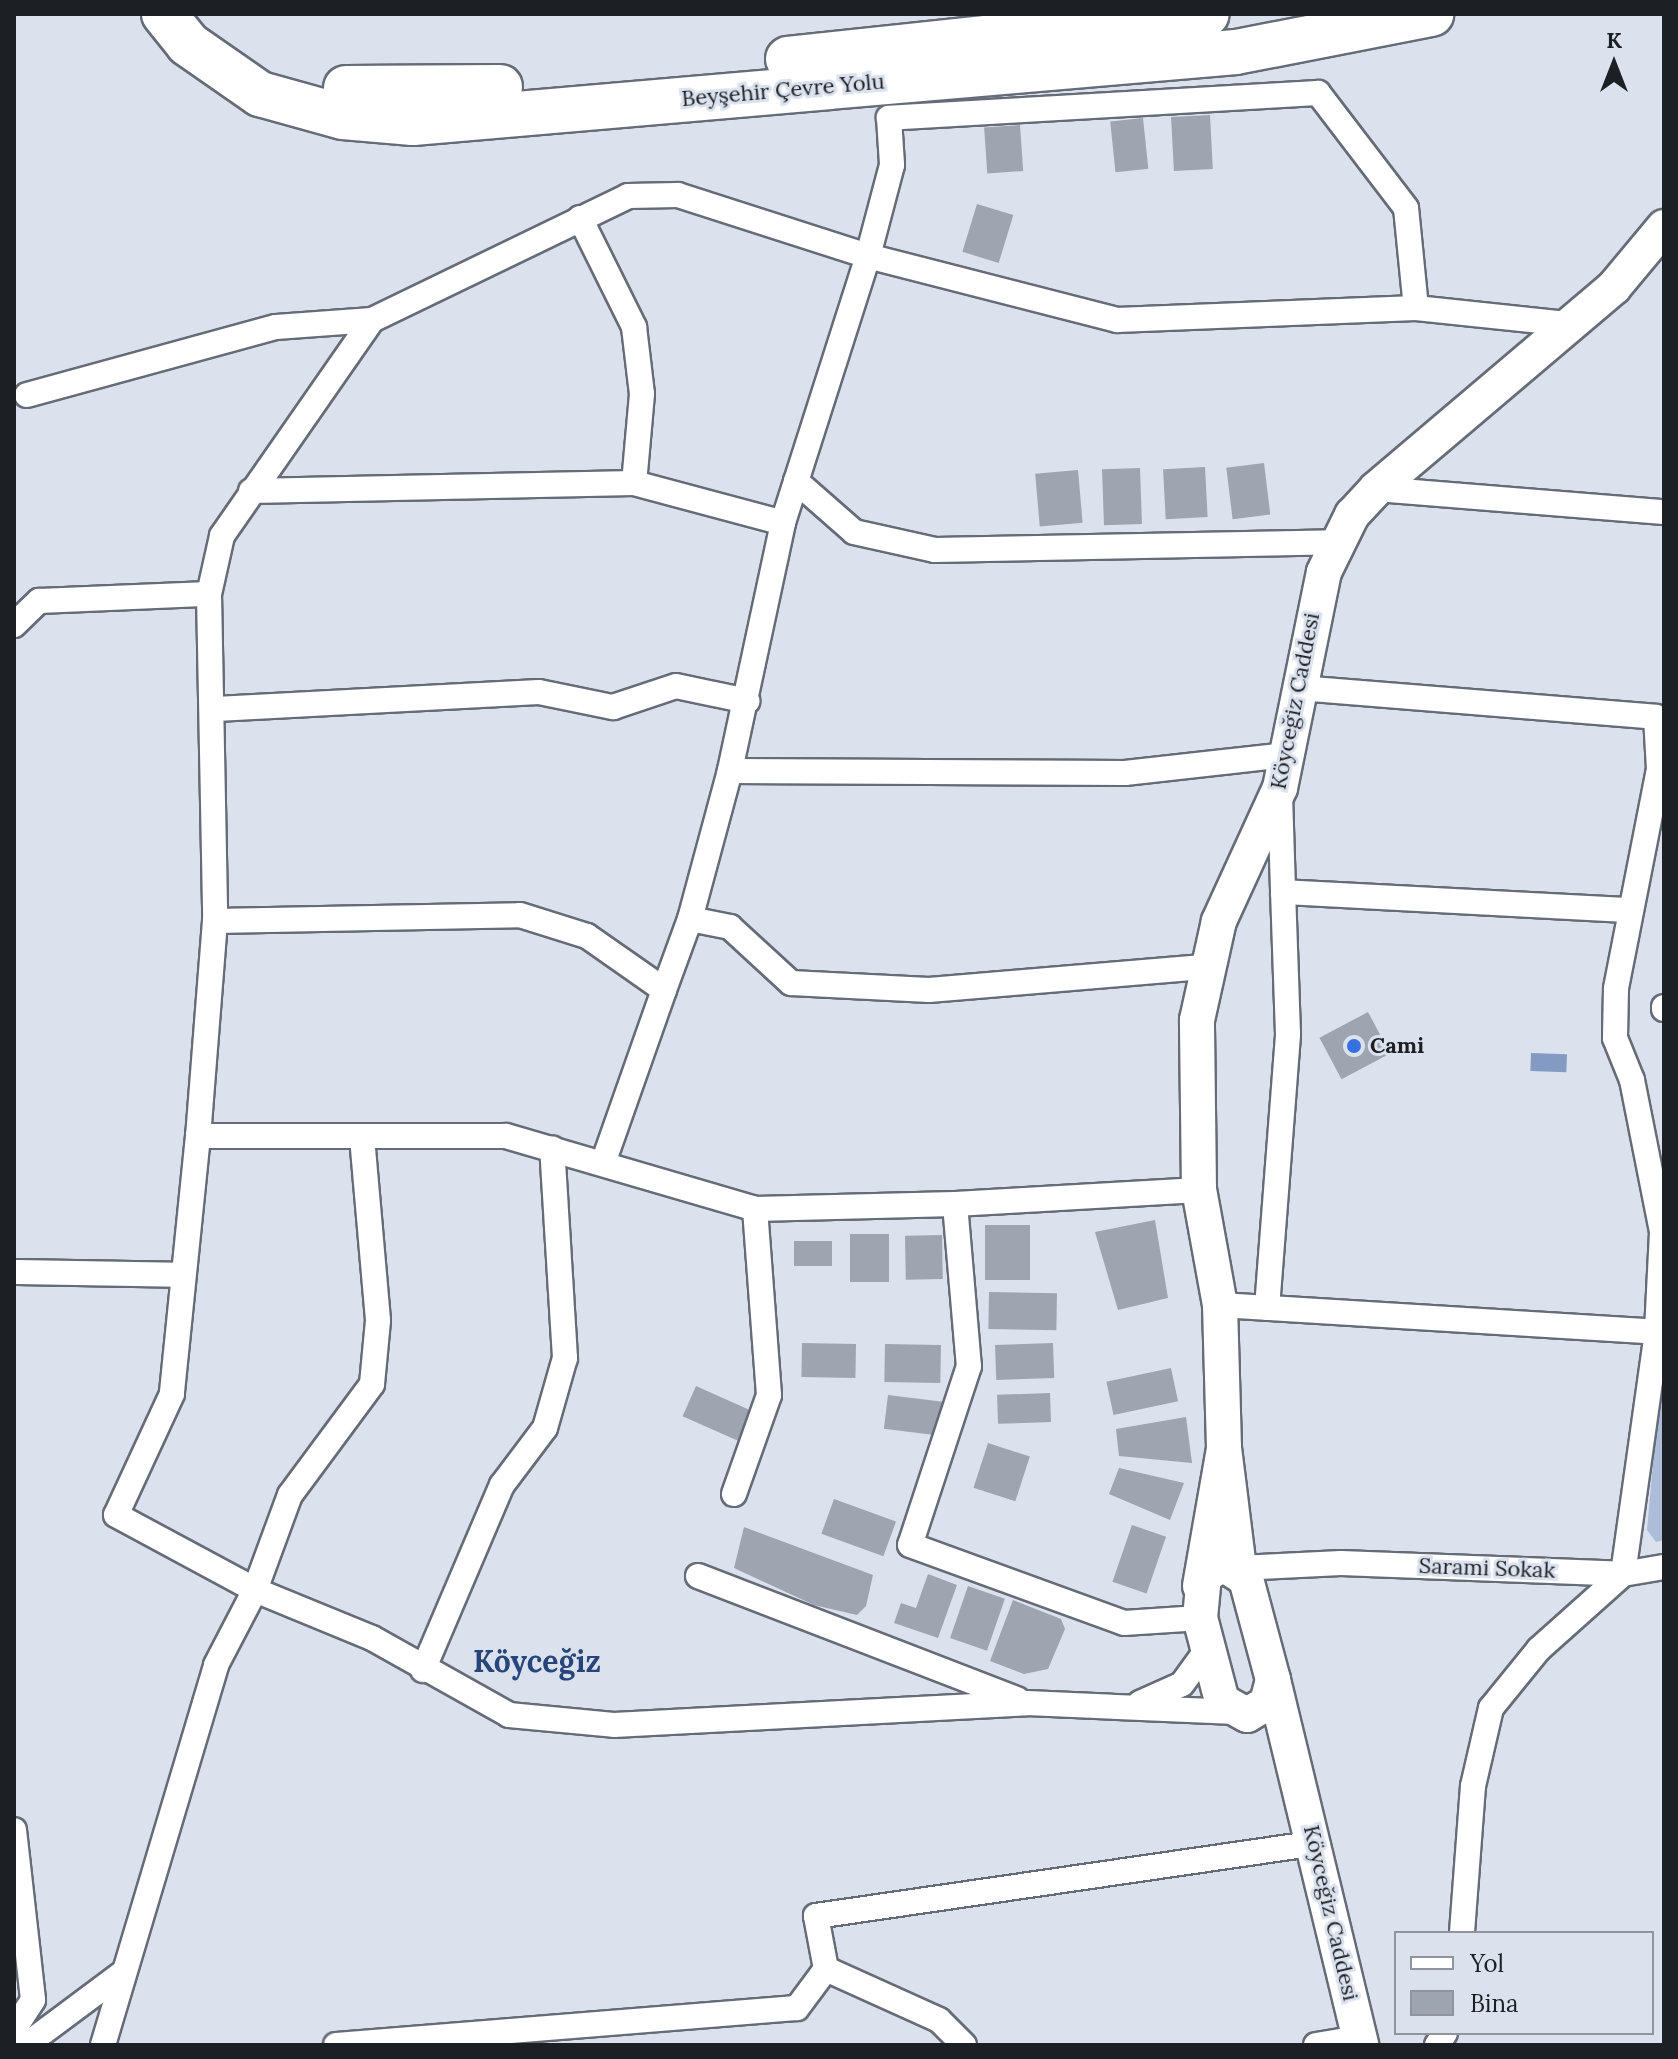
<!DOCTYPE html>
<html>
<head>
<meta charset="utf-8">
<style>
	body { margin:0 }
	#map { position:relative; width:1678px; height:2059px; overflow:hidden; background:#dbe2ee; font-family:Lora,serif }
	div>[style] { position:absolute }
	.green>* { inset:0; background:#adbdd9 }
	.water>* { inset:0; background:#839ac2; transform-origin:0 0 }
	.building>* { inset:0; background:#9ea5b0; transform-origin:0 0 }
	.roads { filter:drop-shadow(2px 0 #666c77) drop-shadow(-2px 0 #666c77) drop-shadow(0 2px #666c77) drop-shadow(0 -2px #666c77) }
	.street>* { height:24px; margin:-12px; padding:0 12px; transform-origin:12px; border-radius:12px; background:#fff }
	.secondary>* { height:34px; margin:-17px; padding:0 17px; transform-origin:17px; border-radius:17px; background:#fff }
	.highway>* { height:44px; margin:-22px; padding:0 22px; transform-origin:22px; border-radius:22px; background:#fff }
	.dots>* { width:22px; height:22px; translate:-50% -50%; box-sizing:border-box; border:4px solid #dbe2ee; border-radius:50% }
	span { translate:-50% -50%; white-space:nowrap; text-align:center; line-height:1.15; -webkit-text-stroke:6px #dbe2ee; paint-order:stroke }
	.street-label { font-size:22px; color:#1c1f23 }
	.poi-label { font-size:22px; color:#1c1f23; font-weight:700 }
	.left { translate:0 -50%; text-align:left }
	.district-label { font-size:30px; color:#27447b; font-weight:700 }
	.frame { position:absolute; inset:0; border:16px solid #1c1f23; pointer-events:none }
	.legend { position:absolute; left:1394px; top:1931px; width:260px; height:104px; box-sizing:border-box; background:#dbe2ee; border:2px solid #8f949d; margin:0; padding:10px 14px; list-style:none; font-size:24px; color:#1c1f23 }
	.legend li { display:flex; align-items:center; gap:16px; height:40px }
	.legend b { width:40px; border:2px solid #8f949d }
	.north { position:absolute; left:1574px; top:24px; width:80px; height:80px; -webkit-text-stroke:6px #dbe2ee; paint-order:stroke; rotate:0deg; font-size:22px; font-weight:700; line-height:32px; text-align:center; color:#1c1f23 }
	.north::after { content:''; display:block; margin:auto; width:28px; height:36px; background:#1c1f23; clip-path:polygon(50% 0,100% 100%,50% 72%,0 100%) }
</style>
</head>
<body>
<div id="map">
	<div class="green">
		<i style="clip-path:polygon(1664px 1341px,1664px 1540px,1656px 1542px,1647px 1530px)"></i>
	</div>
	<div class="water">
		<i style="left:1531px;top:1053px;width:36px;height:18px;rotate:2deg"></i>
	</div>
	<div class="building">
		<i style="left:1210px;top:115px;width:54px;height:39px;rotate:87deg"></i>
		<i style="left:1143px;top:118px;width:51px;height:33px;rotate:84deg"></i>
		<i style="left:1020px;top:125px;width:46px;height:36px;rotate:86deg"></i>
		<i style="left:977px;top:204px;width:38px;height:50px;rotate:17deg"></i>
		<i style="left:1264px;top:463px;width:52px;height:38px;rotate:83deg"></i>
		<i style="left:1205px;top:467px;width:50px;height:42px;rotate:87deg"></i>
		<i style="left:1140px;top:468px;width:56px;height:38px;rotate:88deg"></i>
		<i style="left:1078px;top:470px;width:53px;height:43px;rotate:85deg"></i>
		<i style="left:1368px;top:1012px;width:47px;height:55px;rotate:62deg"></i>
		<i style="clip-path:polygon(1155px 1220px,1168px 1298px,1118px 1310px,1095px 1232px)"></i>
		<i style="left:1030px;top:1225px;width:55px;height:45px;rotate:90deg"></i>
		<i style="left:850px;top:1234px;width:39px;height:48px"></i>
		<i style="left:942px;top:1235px;width:44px;height:37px;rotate:89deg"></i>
		<i style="left:794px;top:1241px;width:38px;height:25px"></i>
		<i style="left:989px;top:1292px;width:68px;height:37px;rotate:1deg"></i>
		<i style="left:802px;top:1343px;width:54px;height:34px;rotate:1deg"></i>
		<i style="left:1053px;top:1343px;width:35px;height:58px;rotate:88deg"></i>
		<i style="left:885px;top:1344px;width:56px;height:38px;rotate:1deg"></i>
		<i style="left:1171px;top:1368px;width:34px;height:66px;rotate:78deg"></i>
		<i style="left:696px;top:1386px;width:60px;height:33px;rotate:24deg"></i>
		<i style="left:1050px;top:1393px;width:29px;height:53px;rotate:88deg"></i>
		<i style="left:888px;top:1395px;width:55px;height:34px;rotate:7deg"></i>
		<i style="clip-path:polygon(1186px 1417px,1192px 1463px,1119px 1456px,1116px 1429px)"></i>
		<i style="left:988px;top:1443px;width:44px;height:47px;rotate:18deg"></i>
		<i style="clip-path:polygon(1119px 1468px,1184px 1483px,1170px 1520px,1109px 1494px)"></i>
		<i style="left:834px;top:1499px;width:66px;height:37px;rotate:20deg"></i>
		<i style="left:1132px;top:1525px;width:36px;height:60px;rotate:19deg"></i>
		<i style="clip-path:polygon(744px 1527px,873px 1575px,866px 1606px,857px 1615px,814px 1605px,734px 1568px)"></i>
		<i style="clip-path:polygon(928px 1574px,957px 1585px,938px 1638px,894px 1623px,901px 1603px,916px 1608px)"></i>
		<i style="left:968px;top:1586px;width:39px;height:55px;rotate:19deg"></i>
		<i style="clip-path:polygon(1013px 1600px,1061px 1619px,1065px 1629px,1048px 1669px,1024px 1674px,990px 1661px)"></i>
	</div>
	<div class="roads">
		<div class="street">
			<i style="left:580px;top:218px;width:122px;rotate:63.6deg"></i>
			<i style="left:634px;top:327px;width:67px;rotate:83.2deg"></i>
			<i style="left:642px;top:394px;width:89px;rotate:95.1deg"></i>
			<i style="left:1416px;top:308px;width:100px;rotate:-95.7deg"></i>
			<i style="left:1406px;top:208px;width:145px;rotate:-127.4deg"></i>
			<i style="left:1318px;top:93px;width:430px;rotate:176.7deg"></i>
			<i style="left:889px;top:118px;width:47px;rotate:86.3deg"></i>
			<i style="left:892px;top:165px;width:94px;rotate:104.8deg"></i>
			<i style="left:868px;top:256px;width:257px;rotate:14.4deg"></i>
			<i style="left:1117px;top:320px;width:299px;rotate:-2.3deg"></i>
			<i style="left:1416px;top:308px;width:154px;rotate:6deg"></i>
			<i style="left:372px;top:320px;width:263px;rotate:124.8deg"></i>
			<i style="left:222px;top:536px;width:59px;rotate:102.6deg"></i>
			<i style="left:209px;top:594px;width:327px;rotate:88.9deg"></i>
			<i style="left:215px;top:921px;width:216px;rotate:94.5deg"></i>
			<i style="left:198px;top:1136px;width:308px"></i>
			<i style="left:506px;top:1136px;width:259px;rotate:16.3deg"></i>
			<i style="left:755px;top:1209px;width:200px;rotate:-1.4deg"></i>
			<i style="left:27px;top:395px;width:258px;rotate:-15.3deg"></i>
			<i style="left:276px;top:327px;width:96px;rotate:-4.2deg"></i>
			<i style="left:372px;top:320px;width:284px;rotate:-25.8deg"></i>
			<i style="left:628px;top:196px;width:50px;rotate:-1.1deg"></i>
			<i style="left:678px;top:195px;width:200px;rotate:17.8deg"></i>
			<i style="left:868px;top:256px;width:280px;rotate:107.7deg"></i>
			<i style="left:796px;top:481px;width:77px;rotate:41.3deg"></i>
			<i style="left:854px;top:532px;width:83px;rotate:12.5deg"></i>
			<i style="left:935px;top:550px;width:401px;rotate:-1.1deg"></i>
			<i style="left:1376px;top:489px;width:289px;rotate:4.6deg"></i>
			<i style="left:251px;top:491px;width:383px;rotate:-1.2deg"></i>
			<i style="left:634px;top:483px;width:154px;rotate:15deg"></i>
			<i style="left:783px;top:523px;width:254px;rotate:102.1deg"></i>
			<i style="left:14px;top:625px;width:35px;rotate:-44deg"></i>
			<i style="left:39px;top:601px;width:170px;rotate:-2.4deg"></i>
			<i style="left:1299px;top:688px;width:358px;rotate:4.6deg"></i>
			<i style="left:1656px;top:717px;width:52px;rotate:86.7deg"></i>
			<i style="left:1659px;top:769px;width:224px;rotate:101.1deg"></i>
			<i style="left:1616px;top:989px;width:49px;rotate:91.2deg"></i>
			<i style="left:1615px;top:1038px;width:45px;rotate:68deg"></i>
			<i style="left:1632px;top:1080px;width:155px;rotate:78.8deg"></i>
			<i style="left:1662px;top:1232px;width:100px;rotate:92.9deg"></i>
			<i style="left:216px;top:709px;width:323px;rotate:-3deg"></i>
			<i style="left:539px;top:692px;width:76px;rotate:11.5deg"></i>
			<i style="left:613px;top:707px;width:66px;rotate:-18.4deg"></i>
			<i style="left:676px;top:686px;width:73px;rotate:11.9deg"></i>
			<i style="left:1280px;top:795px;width:97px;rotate:88.2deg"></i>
			<i style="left:1283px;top:892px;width:346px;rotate:3deg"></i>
			<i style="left:690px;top:919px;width:153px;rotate:-74.9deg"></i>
			<i style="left:730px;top:771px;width:395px;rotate:0.3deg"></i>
			<i style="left:1125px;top:773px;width:161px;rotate:-6.4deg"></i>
			<i style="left:215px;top:921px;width:305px;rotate:-1.1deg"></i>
			<i style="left:520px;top:915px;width:70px;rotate:17.4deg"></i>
			<i style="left:587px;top:936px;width:94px;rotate:35deg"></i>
			<i style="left:664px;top:990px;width:180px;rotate:109.4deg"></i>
			<i style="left:664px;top:990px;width:76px;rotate:-69.9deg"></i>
			<i style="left:690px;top:919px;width:41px;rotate:11.3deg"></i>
			<i style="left:730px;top:927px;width:83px;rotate:42.6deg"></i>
			<i style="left:791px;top:983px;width:138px;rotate:2.9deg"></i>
			<i style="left:929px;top:990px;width:275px;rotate:-4.8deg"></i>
			<i style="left:1664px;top:1007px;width:2px;rotate:90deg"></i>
			<i style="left:198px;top:1136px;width:259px;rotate:95.8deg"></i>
			<i style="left:172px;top:1394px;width:133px;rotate:114.8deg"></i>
			<i style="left:116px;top:1515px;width:158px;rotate:28.3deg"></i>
			<i style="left:255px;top:1590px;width:101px;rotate:-69.8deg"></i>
			<i style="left:290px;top:1495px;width:138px;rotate:-53.5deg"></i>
			<i style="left:372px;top:1384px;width:64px;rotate:-84.6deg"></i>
			<i style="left:378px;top:1320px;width:184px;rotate:-95deg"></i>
			<i style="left:1199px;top:1190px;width:244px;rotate:176.7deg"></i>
			<i style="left:955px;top:1204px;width:163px;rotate:85.1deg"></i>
			<i style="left:969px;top:1366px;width:188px;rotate:108.2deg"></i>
			<i style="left:910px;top:1545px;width:228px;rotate:20deg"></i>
			<i style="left:1124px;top:1623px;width:76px;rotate:-3.8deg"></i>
			<i style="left:14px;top:1272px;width:166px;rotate:1deg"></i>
			<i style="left:1220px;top:1305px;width:438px;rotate:3.5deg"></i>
			<i style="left:1657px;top:1332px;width:244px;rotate:98deg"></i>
			<i style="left:1623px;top:1574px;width:113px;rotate:138.2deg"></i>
			<i style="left:1539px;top:1649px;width:76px;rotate:129.1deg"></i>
			<i style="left:1491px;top:1708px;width:80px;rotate:103deg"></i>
			<i style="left:1473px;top:1786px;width:147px;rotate:94.3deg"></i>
			<i style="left:1267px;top:1308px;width:275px;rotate:-85.6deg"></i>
			<i style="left:1288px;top:1034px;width:142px;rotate:-92deg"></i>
			<i style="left:734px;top:1494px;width:105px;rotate:-70.5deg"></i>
			<i style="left:769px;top:1395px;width:187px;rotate:-94.3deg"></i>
			<i style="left:1239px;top:1568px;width:102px;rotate:-2.8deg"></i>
			<i style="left:1341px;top:1563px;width:282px;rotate:2.2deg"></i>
			<i style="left:1623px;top:1574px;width:42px;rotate:-9.7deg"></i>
			<i style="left:698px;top:1576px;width:342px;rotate:21.1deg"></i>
			<i style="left:423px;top:1670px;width:201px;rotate:-66.9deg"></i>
			<i style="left:502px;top:1485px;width:71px;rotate:-53deg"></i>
			<i style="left:545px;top:1428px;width:73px;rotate:-74.1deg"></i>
			<i style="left:565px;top:1358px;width:210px;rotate:-93.5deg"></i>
			<i style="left:1140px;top:1703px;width:46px;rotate:-24.3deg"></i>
			<i style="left:1182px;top:1684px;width:41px;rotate:-54deg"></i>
			<i style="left:14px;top:1830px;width:171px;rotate:83.6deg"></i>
			<i style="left:33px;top:2000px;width:35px;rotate:123deg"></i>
			<i style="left:26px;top:2045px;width:122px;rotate:-36.7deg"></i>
			<i style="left:103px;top:2045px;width:396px;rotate:-73.4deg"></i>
			<i style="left:216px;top:1665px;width:85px;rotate:-62.5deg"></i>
			<i style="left:255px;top:1590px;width:126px;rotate:22.3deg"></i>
			<i style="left:372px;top:1638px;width:157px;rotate:29.3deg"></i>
			<i style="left:509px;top:1715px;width:105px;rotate:5.4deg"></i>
			<i style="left:614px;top:1725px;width:414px;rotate:-3deg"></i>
			<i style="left:1027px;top:1703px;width:203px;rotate:2.5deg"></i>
			<i style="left:336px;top:2045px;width:462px;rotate:-4.6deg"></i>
			<i style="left:797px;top:2008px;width:49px;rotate:-53.4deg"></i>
			<i style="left:964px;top:2045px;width:35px;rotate:-135deg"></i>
			<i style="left:939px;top:2020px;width:124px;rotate:-155.7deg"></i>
			<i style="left:826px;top:1969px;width:54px;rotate:-100.7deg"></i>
			<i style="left:816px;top:1916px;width:506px;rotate:-8.29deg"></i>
			<i style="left:1316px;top:2045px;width:44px;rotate:-9.2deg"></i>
			<i style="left:1437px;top:2045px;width:14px;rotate:-56deg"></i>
		</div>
		<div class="secondary">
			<i style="left:1224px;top:1448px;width:143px;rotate:-91.6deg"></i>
			<i style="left:1220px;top:1305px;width:117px;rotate:-100.3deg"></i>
			<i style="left:1199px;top:1190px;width:170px;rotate:-90.7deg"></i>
			<i style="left:1197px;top:1020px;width:101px;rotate:-77.5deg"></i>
			<i style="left:1219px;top:921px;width:146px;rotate:-65.4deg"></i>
			<i style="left:1280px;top:788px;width:220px;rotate:-78.5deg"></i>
			<i style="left:1324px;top:572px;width:64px;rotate:-63.8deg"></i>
			<i style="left:1352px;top:515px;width:35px;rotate:-47deg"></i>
			<i style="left:1376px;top:489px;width:312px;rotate:-40.3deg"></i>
			<i style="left:1614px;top:287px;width:78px;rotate:-50.2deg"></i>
			<i style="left:1223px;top:1564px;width:27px;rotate:33deg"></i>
			<i style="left:1246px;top:1579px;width:105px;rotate:75deg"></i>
			<i style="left:1273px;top:1680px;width:24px;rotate:105deg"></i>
			<i style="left:1267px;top:1703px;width:23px;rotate:149deg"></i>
			<i style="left:1247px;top:1715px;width:29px;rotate:-151deg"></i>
			<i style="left:1222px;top:1701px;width:86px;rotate:-104.8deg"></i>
			<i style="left:1200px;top:1618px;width:42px;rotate:-84.6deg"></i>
			<i style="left:1204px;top:1576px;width:22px;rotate:-32deg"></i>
			<i style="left:1200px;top:1586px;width:140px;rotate:-80.1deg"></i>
			<i style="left:1224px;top:1448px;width:121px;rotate:82.9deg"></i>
			<i style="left:1273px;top:1680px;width:375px;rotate:76.4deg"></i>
		</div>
		<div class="highway">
			<i style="left:164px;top:14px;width:38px;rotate:51deg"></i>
			<i style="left:188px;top:44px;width:88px;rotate:34.8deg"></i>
			<i style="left:260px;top:94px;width:86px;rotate:15.5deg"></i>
			<i style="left:343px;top:117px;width:70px;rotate:4.9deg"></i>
			<i style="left:413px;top:123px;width:826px;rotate:-4.93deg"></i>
			<i style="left:1236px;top:52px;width:199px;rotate:-11deg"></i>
			<i style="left:788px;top:59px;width:421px;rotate:-6.1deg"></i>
			<i style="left:346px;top:88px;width:154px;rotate:-0.4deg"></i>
		</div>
	</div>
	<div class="dots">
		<i style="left:1354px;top:1046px;background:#3770df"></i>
	</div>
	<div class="street-label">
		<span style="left:783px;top:90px;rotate:-5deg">Beyşehir Çevre Yolu</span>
		<span style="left:1295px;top:701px;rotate:-79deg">Köyceğiz Caddesi</span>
		<span style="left:1487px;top:1568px;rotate:2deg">Sarami Sokak</span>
		<span style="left:1331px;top:1913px;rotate:77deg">Köyceğiz Caddesi</span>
	</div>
	<div class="poi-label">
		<span class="left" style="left:1370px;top:1046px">Cami</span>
	</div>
	<div class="district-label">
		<span style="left:537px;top:1661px">Köyceğiz</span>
	</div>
	<div class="frame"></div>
	<ul class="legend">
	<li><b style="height:10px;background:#fff"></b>Yol</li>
	<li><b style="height:22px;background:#9ea5b0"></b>Bina</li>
	</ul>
	<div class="north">K</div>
</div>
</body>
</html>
